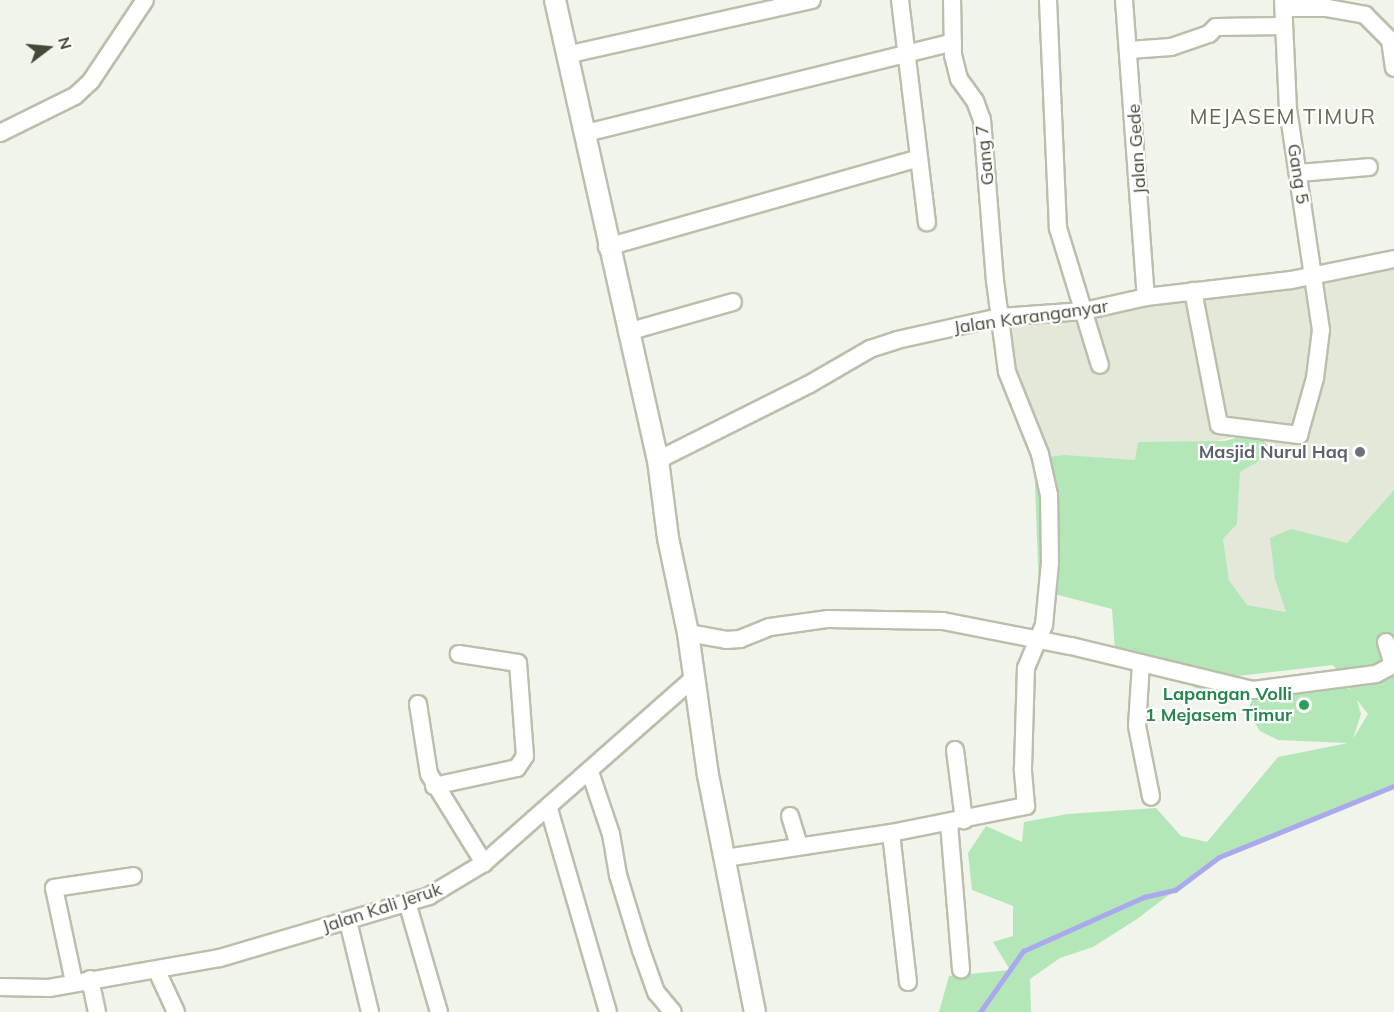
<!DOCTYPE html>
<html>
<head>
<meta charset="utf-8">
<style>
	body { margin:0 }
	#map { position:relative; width:1394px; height:1012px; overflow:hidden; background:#f1f4ea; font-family:Mulish,sans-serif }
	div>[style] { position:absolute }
	.residential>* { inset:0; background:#e3e8d8 }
	.green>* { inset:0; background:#b4e7b8 }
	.stream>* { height:5px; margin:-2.5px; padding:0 2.5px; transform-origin:2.5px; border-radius:2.5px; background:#aba9ee }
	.roads { filter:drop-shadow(2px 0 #babfac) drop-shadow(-2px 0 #babfac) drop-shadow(0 2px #babfac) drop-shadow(0 -2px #babfac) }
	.minor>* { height:16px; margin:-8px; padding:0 8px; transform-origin:8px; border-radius:8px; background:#fff }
	.tertiary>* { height:20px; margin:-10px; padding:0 10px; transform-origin:10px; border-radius:10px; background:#fff }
	.dots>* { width:16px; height:16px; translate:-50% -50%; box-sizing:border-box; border:3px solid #fff; border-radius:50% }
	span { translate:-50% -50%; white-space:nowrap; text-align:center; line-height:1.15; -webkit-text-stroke:4.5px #fff; paint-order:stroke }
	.street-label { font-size:18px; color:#444838 }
	.worship-label { font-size:18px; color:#5b616d; font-weight:700 }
	.right { translate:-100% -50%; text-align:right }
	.leisure-label { font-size:18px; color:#27864d; font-weight:700 }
	.quarter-label { font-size:21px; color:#646a4f; letter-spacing:1.5px }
	.north { position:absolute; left:18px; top:18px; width:60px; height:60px; -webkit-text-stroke:4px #fff; paint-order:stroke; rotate:74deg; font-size:16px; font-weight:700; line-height:24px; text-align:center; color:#444838 }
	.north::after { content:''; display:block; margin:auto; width:21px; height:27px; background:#444838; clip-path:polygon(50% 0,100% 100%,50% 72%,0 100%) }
</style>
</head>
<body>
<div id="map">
	<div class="residential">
		<i style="clip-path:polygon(1394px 259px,1394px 490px,1347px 543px,1291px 529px,1275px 579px,1286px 612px,1247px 605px,1229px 580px,1223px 539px,1237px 524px,1240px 472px,1259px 431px,1135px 460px,1033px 457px,1000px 316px)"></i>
	</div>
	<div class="green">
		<i style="clip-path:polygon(evenodd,1259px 431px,1271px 454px,1240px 472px,1237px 524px,1223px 539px,1229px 580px,1247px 605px,1286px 612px,1275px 579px,1270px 538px,1291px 529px,1347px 543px,1394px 490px,1394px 786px,1208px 865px,1137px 919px,1093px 947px,1060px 958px,1030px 979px,1031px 1012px,939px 1012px,949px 976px,1010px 970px,993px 942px,1013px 936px,1013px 906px,972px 890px,968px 853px,986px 826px,1022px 842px,1024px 822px,1068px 814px,1156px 808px,1181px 836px,1207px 842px,1278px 757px,1348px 743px,1278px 740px,1260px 731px,1248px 712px,1257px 681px,1334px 673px,1352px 692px,1333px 665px,1230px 677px,1230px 697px,1193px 687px,1189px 669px,1115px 651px,1112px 609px,1039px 590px,1034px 459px,1064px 455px,1135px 460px,1138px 442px,1225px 441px,1259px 431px,1357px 700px,1368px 714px,1353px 739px,1361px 714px,1357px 700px)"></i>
	</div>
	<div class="stream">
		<i style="left:980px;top:1012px;width:75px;rotate:-54.8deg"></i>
		<i style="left:1023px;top:951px;width:133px;rotate:-24.1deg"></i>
		<i style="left:1144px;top:897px;width:32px;rotate:-13deg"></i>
		<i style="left:1175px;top:890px;width:55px;rotate:-36.9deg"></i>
		<i style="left:1219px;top:857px;width:189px;rotate:-22.1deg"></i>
	</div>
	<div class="roads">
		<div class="minor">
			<i style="left:900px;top:0;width:224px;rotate:83.1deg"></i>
			<i style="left:1048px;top:0;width:228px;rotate:87.5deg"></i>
			<i style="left:1058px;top:228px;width:143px;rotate:73deg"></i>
			<i style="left:1124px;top:0;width:298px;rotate:85.8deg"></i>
			<i style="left:1284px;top:8px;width:43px"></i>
			<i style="left:1327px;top:8px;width:39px;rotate:10deg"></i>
			<i style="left:1365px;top:15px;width:35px;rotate:45deg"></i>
			<i style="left:1390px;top:40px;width:28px;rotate:82deg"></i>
			<i style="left:1129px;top:50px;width:42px;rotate:-4.1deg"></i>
			<i style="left:1171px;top:47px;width:40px;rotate:-18.9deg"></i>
			<i style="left:1209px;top:34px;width:10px;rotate:-45deg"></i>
			<i style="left:1216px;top:27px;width:68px;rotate:-0.8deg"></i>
			<i style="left:566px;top:55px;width:252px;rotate:-12.6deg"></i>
			<i style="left:0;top:133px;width:84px;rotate:-26.3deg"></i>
			<i style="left:75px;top:96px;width:22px;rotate:-43deg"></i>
			<i style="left:91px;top:81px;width:97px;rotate:-56.3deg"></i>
			<i style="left:586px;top:133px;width:378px;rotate:-13.9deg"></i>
			<i style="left:1298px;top:173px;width:71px;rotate:-4.8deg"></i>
			<i style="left:607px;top:247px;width:321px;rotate:-15.9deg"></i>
			<i style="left:1193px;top:291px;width:136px;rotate:79deg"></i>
			<i style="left:1219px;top:425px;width:81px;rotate:7.1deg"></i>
			<i style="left:1299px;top:435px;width:59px;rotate:-74.3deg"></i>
			<i style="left:1315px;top:378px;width:48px;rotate:-82.9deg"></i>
			<i style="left:1321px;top:330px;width:222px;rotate:-98.5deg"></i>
			<i style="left:1288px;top:110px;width:110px;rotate:-92.6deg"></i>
			<i style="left:627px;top:332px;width:110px;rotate:-15.8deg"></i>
			<i style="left:658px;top:460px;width:168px;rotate:-26.6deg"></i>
			<i style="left:808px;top:385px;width:72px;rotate:-30.1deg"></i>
			<i style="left:870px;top:349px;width:28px;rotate:-18deg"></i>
			<i style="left:897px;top:340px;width:106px;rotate:-12.6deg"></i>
			<i style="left:1000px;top:317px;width:84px;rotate:-4.1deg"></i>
			<i style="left:1084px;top:311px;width:64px;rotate:-12.7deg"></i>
			<i style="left:1146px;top:297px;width:146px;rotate:-6.7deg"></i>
			<i style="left:1291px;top:280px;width:105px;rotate:-11.5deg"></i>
			<i style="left:688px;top:633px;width:39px;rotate:10deg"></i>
			<i style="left:726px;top:640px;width:14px;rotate:-4deg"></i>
			<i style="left:740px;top:639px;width:32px;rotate:-22deg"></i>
			<i style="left:770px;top:627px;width:59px;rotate:-7.9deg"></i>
			<i style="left:828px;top:619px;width:115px;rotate:1deg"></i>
			<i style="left:943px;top:621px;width:130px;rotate:11.1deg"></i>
			<i style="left:1071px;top:646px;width:187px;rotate:13.6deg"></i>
			<i style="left:1253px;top:690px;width:124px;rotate:-7.4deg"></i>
			<i style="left:1376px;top:674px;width:19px;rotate:-28deg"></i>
			<i style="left:1393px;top:665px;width:24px;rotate:-107deg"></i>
			<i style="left:1141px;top:663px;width:63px;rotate:93.6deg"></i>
			<i style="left:1137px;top:726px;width:72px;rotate:78.8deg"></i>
			<i style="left:418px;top:704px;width:71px;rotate:81.1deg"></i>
			<i style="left:429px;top:774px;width:105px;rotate:58.3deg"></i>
			<i style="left:955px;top:750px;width:71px;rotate:82.7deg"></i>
			<i style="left:590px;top:772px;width:65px;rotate:71.3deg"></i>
			<i style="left:611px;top:834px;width:42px;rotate:80.3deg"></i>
			<i style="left:618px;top:875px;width:78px;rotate:73deg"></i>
			<i style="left:641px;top:950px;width:45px;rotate:70.3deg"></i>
			<i style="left:656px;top:992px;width:26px;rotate:50deg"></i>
			<i style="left:434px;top:786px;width:85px;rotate:-12.2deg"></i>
			<i style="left:517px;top:768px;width:14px;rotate:-56deg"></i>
			<i style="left:525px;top:756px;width:93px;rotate:-94.3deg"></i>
			<i style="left:518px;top:663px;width:60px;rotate:-171.3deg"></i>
			<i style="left:549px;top:809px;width:211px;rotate:73.8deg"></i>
			<i style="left:790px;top:816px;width:31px;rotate:73deg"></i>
			<i style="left:949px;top:823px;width:147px;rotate:85.3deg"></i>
			<i style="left:891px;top:833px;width:150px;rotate:83.5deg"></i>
			<i style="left:725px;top:858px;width:168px;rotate:-8.6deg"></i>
			<i style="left:891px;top:833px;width:138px;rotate:-11.3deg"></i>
			<i style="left:1026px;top:806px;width:38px;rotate:-95deg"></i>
			<i style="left:1023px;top:768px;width:100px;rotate:-88.3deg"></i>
			<i style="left:1026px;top:668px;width:47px;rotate:-67.3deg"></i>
			<i style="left:1044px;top:625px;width:62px;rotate:-84.5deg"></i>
			<i style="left:1050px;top:563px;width:68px;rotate:-90.8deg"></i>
			<i style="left:1049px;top:495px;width:42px;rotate:-102.4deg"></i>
			<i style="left:1040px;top:454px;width:88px;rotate:-111.9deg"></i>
			<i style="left:1007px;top:372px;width:92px;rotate:-97.5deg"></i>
			<i style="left:995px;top:281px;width:162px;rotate:-94.6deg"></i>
			<i style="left:982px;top:120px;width:20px;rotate:-110deg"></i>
			<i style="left:975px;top:101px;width:27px;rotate:-126deg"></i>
			<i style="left:959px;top:79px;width:25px;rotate:-104deg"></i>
			<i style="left:953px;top:55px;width:55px;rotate:-91deg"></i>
			<i style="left:407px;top:902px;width:115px;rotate:73.8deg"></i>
			<i style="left:348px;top:921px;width:94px;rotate:76.4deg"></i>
			<i style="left:157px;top:971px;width:45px;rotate:65.1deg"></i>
			<i style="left:90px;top:979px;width:34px;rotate:78deg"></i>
			<i style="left:74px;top:982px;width:96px;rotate:-102deg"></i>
			<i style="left:54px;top:888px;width:80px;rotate:-8.6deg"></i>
			<i style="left:0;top:987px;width:49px;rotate:1.2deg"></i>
			<i style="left:49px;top:988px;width:174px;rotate:-10deg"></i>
			<i style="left:220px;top:958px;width:218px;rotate:-16.5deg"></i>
			<i style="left:429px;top:896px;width:64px;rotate:-31deg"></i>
			<i style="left:484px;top:863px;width:280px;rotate:-41.4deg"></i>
		</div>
		<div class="tertiary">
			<i style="left:555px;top:0;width:471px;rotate:77.4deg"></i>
			<i style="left:658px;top:460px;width:79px;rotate:82.7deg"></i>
			<i style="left:668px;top:538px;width:97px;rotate:78.1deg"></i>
			<i style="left:688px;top:633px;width:143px;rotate:82deg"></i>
			<i style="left:708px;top:775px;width:242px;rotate:78.8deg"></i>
		</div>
	</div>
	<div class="dots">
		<i style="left:1360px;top:452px;background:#6b7280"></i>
		<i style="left:1304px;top:705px;background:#2e9e5b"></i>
	</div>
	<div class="street-label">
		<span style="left:1137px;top:149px;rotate:-94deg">Jalan Gede</span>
		<span style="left:985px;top:155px;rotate:-96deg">Gang 7</span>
		<span style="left:1298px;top:174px;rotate:81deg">Gang 5</span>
		<span style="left:1031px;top:317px;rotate:-8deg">Jalan Karanganyar</span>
		<span style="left:382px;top:908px;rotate:-18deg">Jalan Kali Jeruk</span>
	</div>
	<div class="worship-label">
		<span class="right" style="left:1348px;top:452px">Masjid Nurul Haq</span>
	</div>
	<div class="leisure-label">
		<span class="right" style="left:1292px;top:705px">Lapangan Volli<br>1 Mejasem Timur</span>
	</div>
	<div class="quarter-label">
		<span style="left:1283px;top:116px">MEJASEM TIMUR</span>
	</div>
	<div class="north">N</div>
</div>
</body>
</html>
